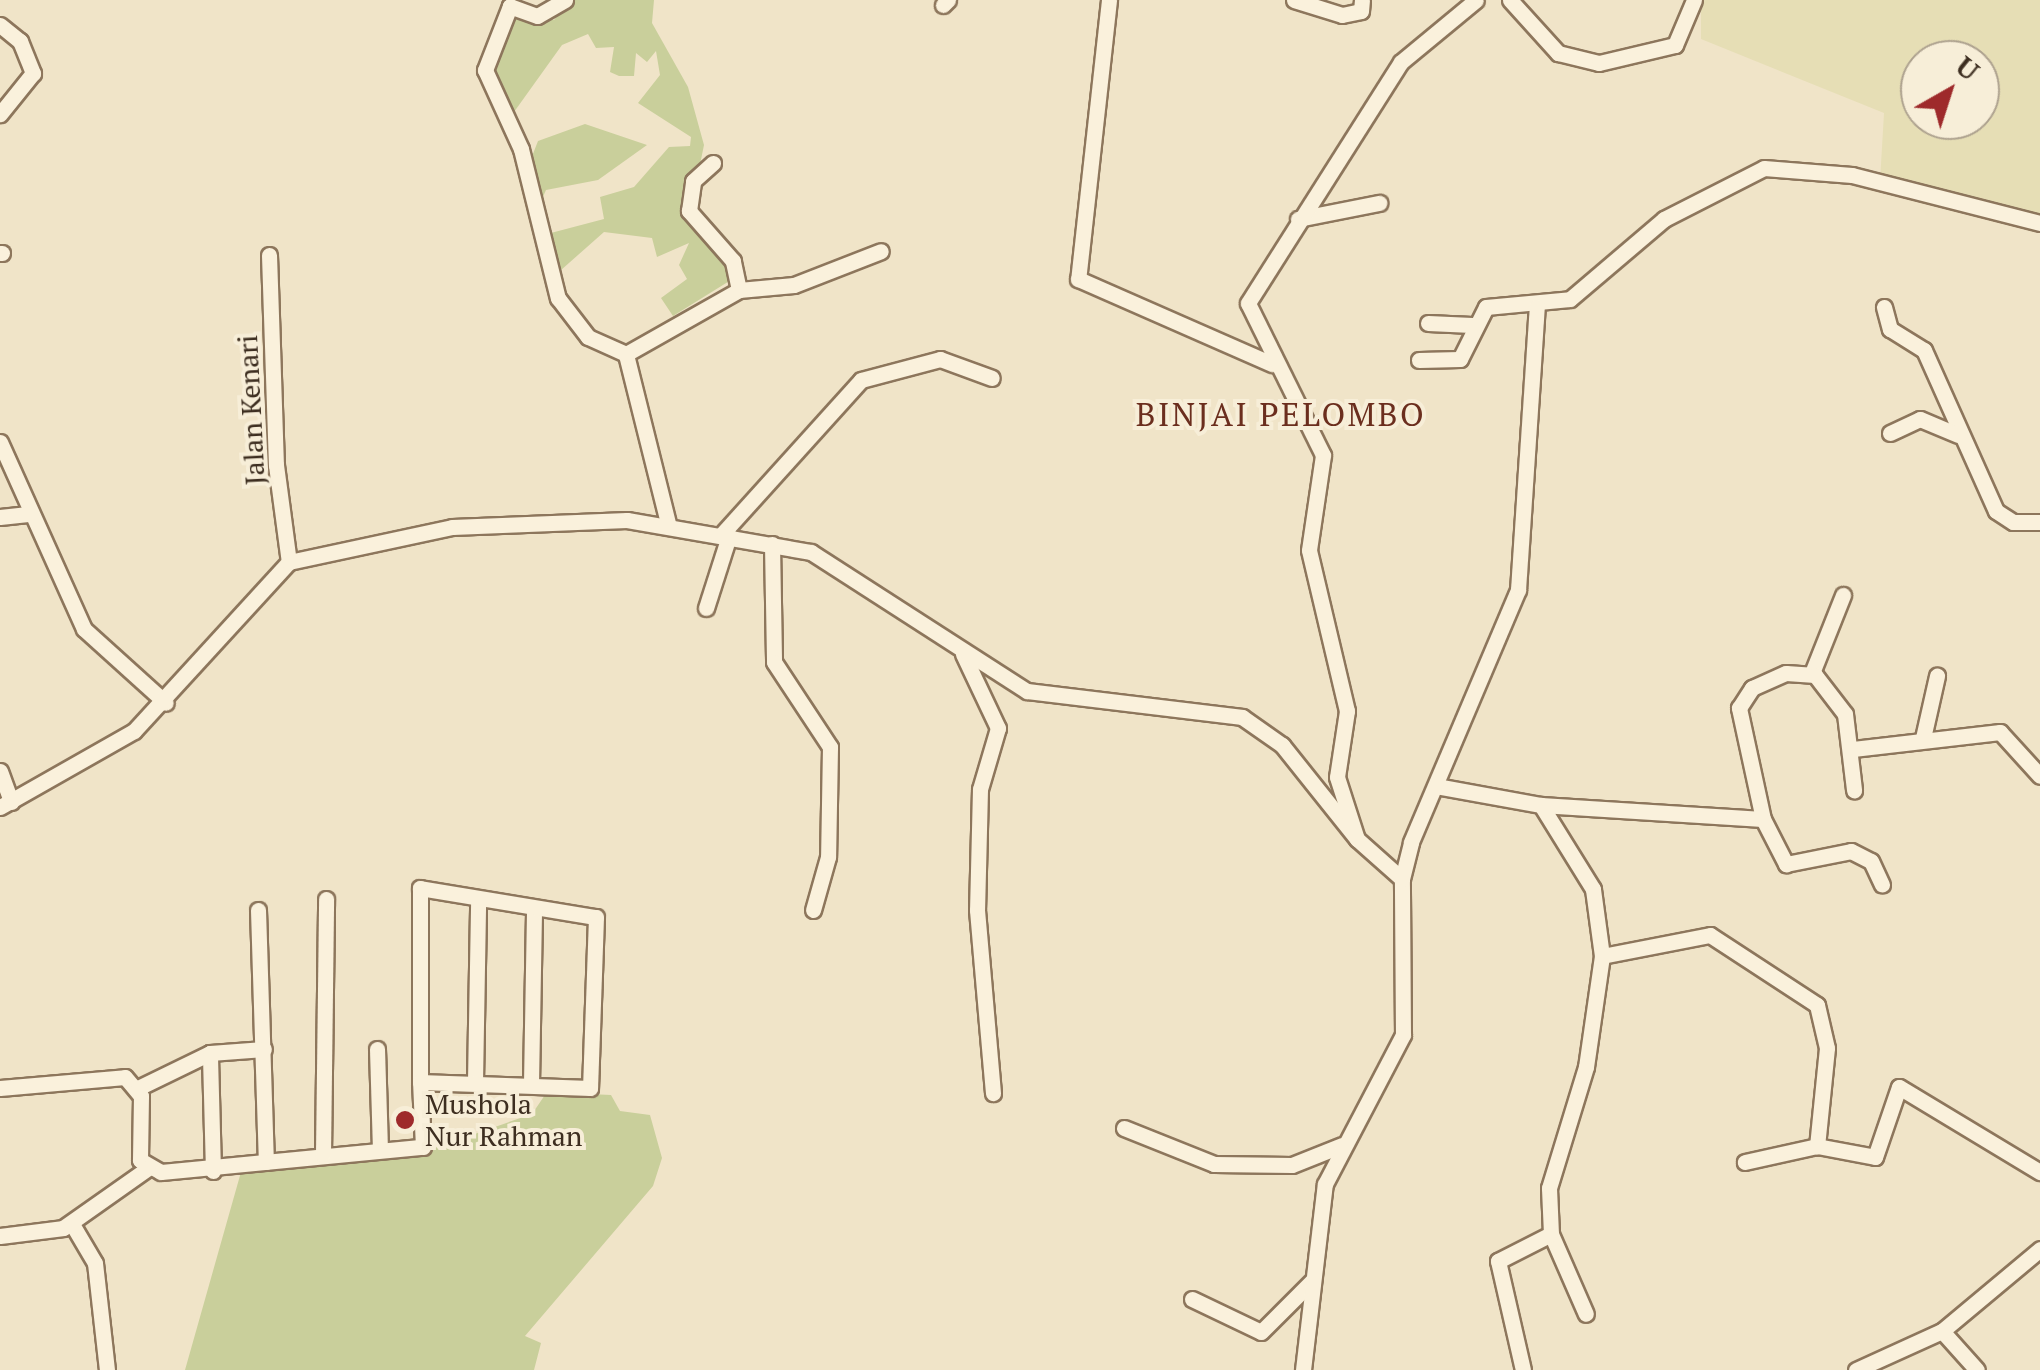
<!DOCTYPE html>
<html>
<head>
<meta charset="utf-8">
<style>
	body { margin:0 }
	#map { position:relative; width:2040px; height:1370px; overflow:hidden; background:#f0e4c8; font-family:"PT Serif",serif }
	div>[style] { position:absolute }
	.farmland>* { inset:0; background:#e6deb5 }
	.green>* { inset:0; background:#c9cf9b }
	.roads { filter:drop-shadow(2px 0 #8d765c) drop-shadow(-2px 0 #8d765c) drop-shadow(0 2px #8d765c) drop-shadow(0 -2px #8d765c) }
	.minor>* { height:15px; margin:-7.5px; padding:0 7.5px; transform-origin:7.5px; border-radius:7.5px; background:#faf1dc }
	.dots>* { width:28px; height:28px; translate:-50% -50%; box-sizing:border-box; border:5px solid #f7eed8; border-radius:50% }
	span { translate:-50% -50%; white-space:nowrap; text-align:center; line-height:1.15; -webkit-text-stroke:8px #f7eed8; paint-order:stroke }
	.street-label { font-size:28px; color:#3d2e20 }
	.poi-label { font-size:28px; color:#3d2e20 }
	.left { translate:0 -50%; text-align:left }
	.quarter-label { font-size:32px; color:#6b2e1e; letter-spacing:2.5px }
	.north { position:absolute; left:1900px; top:40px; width:100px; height:100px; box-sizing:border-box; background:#f7eed8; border:2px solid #ada18e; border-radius:50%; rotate:39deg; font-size:28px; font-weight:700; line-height:40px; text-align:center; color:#3d2e20 }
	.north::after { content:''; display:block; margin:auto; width:35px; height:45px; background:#9e2a2b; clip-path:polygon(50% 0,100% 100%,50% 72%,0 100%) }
</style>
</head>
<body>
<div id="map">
	<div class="farmland">
		<i style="clip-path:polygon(evenodd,1701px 0,2040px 0,2040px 215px,1880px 181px,1884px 113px,1701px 39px,1701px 0,1920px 60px,1980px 60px,1980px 120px,1920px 120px,1920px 60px)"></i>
	</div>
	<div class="green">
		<i style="clip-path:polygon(570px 0,654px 0,652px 23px,688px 87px,704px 145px,688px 223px,729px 262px,731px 280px,673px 316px,661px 298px,687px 279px,679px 265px,689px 243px,657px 257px,652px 238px,604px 232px,552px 278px,547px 234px,604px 219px,600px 197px,634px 187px,669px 147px,690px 146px,691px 137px,638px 103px,660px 75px,656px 51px,647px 62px,636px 53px,634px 76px,619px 76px,610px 72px,614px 47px,596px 48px,588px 34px,562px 45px,514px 112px,528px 151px,497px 93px,489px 51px,513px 16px,554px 20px)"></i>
		<i style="clip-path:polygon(585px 124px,647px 145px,598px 180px,546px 190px,542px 199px,531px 159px,538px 141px)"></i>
		<i style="clip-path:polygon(547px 1092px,611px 1095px,620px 1111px,650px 1115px,662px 1158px,653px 1186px,525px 1336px,541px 1343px,534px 1370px,185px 1370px,241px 1172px,420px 1153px,532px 1114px)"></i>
	</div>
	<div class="roads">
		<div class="minor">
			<i style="left:565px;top:0;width:32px;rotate:150deg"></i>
			<i style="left:537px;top:16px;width:29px;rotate:-160deg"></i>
			<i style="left:510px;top:6px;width:69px;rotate:111.3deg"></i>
			<i style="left:485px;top:70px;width:87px;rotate:65.5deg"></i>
			<i style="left:521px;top:149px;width:154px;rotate:76.1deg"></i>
			<i style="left:558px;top:298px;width:49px;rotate:52.4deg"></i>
			<i style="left:588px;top:337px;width:42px;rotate:24.1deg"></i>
			<i style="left:1109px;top:0;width:281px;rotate:96.3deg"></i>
			<i style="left:1078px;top:279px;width:212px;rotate:23.7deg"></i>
			<i style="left:1294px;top:0;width:50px;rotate:17.4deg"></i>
			<i style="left:1342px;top:15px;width:19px;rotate:-12deg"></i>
			<i style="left:1361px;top:11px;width:11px;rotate:-85deg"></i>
			<i style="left:1510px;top:0;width:72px;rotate:47.8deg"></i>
			<i style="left:1558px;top:53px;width:42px;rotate:13.7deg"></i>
			<i style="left:1599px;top:63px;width:78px;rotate:-13.3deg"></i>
			<i style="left:1675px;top:45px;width:49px;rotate:-67.1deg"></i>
			<i style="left:943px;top:5px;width:7px;rotate:-45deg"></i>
			<i style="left:0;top:25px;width:26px;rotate:39deg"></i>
			<i style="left:20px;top:41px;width:35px;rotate:68deg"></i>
			<i style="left:33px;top:73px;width:53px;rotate:128.8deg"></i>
			<i style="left:1298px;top:219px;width:83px;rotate:-11.2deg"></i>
			<i style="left:0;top:253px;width:2px"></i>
			<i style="left:269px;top:255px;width:210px;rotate:88.1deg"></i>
			<i style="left:276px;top:465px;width:98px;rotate:82.4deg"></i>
			<i style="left:739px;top:290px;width:55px;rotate:-5.2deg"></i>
			<i style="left:794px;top:285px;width:93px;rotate:-21.3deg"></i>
			<i style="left:1884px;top:307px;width:23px;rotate:75deg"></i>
			<i style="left:1890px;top:329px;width:40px;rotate:32deg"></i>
			<i style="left:1924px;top:350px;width:176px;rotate:65.9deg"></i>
			<i style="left:1996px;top:511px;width:20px;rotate:33deg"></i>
			<i style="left:2013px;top:522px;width:27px"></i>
			<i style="left:1428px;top:323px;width:44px;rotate:2.6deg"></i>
			<i style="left:1419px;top:360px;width:41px;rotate:-1.4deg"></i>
			<i style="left:1460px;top:359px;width:58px;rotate:-63.4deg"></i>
			<i style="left:1486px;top:307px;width:84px;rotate:-5.4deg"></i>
			<i style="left:1570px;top:299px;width:123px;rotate:-40.4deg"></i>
			<i style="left:1664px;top:219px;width:112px;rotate:-27deg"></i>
			<i style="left:1764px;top:168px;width:88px;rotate:4.5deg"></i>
			<i style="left:1852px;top:175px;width:194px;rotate:14.3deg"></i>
			<i style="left:1890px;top:433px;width:33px;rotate:-25deg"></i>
			<i style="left:1920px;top:419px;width:41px;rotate:22.8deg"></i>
			<i style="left:0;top:442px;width:205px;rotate:65.8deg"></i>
			<i style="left:84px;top:629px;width:110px;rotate:42.1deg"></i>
			<i style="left:0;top:517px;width:28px;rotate:-6deg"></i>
			<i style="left:668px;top:523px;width:174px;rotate:-104deg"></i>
			<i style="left:626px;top:354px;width:130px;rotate:-29.5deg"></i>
			<i style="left:739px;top:290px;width:30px;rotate:-102deg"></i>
			<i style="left:733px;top:261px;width:67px;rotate:-131.3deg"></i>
			<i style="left:689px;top:211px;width:30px;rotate:-82deg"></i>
			<i style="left:693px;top:181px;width:27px;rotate:-42deg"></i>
			<i style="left:722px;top:534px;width:207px;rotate:-47.9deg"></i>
			<i style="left:861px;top:380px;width:82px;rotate:-14.9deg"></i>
			<i style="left:940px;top:359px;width:55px;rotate:20.1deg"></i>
			<i style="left:772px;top:544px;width:118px;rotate:89deg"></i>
			<i style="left:774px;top:662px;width:102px;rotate:56.6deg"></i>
			<i style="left:830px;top:747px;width:110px;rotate:91deg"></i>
			<i style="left:828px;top:857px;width:55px;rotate:105.8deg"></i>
			<i style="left:706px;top:608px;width:76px;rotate:-72.3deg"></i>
			<i style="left:963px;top:654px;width:82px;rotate:64.7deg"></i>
			<i style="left:998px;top:728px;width:64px;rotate:106.4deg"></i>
			<i style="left:980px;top:789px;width:121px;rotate:91.4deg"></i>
			<i style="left:977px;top:910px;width:184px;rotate:85deg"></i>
			<i style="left:1812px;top:673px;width:84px;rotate:-68.3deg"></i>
			<i style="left:1923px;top:738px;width:64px;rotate:-77.3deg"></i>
			<i style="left:1853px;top:749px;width:148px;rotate:-6.6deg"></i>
			<i style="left:2000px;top:732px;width:59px;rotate:47.7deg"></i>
			<i style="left:0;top:771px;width:33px;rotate:70deg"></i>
			<i style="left:1436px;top:786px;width:107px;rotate:10.3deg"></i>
			<i style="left:1541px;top:805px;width:222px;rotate:3.6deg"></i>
			<i style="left:1763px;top:819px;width:51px;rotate:62.9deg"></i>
			<i style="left:1786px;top:864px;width:66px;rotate:-11.3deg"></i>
			<i style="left:1851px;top:851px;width:22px;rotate:27deg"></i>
			<i style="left:1871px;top:861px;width:26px;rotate:65deg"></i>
			<i style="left:0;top:807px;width:154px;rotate:-29.6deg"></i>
			<i style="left:134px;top:731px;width:229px;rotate:-47.5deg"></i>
			<i style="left:289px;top:562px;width:167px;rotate:-12.1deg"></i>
			<i style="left:452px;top:527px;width:175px;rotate:-2.3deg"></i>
			<i style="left:627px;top:520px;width:187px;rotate:9.9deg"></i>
			<i style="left:811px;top:552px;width:257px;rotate:32.8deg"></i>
			<i style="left:1027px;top:691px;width:217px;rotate:6.9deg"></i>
			<i style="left:1242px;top:717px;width:49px;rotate:35deg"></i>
			<i style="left:1282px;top:745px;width:120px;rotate:51.4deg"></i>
			<i style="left:1763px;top:819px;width:114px;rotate:-102.2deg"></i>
			<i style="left:1739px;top:708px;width:24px;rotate:-57deg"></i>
			<i style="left:1752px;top:688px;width:37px;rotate:-24deg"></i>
			<i style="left:1786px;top:673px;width:29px;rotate:4deg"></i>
			<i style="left:1815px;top:675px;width:49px;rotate:52.4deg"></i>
			<i style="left:1845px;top:714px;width:77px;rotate:83.2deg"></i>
			<i style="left:1402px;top:879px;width:60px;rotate:-138.4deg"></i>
			<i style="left:1357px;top:839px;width:65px;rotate:-107.9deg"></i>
			<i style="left:1337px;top:777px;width:67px;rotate:-81.4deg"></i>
			<i style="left:1347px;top:711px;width:165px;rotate:-103.3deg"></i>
			<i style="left:1309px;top:550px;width:96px;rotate:-81.6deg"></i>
			<i style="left:1323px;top:455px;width:169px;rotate:-116.3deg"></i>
			<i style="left:1248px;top:303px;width:285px;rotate:-57.6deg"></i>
			<i style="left:1401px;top:62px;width:97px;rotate:-39.6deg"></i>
			<i style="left:258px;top:910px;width:252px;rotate:88.2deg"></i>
			<i style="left:1602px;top:956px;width:110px;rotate:-11deg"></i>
			<i style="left:1710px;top:935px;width:128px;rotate:33.2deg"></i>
			<i style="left:1817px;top:1005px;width:44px;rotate:76.9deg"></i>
			<i style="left:1827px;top:1048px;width:99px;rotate:95.8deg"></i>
			<i style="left:1817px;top:1146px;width:74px;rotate:167.5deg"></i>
			<i style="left:377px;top:1049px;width:101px;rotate:88.3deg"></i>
			<i style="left:475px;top:1081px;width:179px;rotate:-89deg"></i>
			<i style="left:531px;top:1084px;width:173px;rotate:-89deg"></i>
			<i style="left:0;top:1088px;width:125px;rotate:-5deg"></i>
			<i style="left:125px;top:1077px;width:25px;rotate:50deg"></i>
			<i style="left:141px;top:1096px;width:64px;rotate:90.9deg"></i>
			<i style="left:140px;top:1160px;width:24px;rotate:30deg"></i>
			<i style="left:161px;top:1172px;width:263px;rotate:-5.5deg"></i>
			<i style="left:423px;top:1147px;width:65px;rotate:-92.6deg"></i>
			<i style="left:420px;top:1082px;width:194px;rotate:-90deg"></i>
			<i style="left:420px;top:888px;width:178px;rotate:9.4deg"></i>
			<i style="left:596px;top:917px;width:171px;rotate:92deg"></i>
			<i style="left:590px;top:1088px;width:170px;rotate:-178deg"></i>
			<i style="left:138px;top:1088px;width:80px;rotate:-25.9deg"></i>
			<i style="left:1124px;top:1128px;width:97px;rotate:21.8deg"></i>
			<i style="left:1214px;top:1164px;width:78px;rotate:0.7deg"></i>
			<i style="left:1292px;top:1165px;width:54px;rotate:-21.8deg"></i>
			<i style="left:1817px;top:1146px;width:59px;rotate:10.7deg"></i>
			<i style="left:1875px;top:1157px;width:74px;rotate:-71.1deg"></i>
			<i style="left:1899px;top:1087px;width:165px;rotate:31.1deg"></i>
			<i style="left:323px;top:1154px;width:255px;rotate:-89.3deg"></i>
			<i style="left:213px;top:1171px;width:118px;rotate:-91.5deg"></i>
			<i style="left:210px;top:1053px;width:54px;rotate:-4.2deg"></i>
			<i style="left:72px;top:1224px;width:45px;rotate:59.5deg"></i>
			<i style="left:95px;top:1263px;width:108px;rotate:83.6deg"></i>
			<i style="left:1551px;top:1234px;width:87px;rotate:66.4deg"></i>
			<i style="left:0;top:1236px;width:64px;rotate:-7.2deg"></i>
			<i style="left:63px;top:1228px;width:104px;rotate:-35.2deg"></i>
			<i style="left:1192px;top:1299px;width:76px;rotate:25.6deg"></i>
			<i style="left:1261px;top:1332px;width:72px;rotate:-45deg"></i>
			<i style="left:1942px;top:1331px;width:52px;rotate:48.1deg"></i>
			<i style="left:1303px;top:1370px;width:187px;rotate:-83.3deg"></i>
			<i style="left:1325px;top:1184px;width:168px;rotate:-62.4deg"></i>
			<i style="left:1403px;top:1035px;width:156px;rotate:-90.4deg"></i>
			<i style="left:1402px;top:879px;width:38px;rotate:-76deg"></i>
			<i style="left:1411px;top:842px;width:274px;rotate:-67deg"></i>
			<i style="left:1518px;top:590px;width:284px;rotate:-86.2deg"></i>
			<i style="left:1523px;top:1370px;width:112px;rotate:-102.9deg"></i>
			<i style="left:1498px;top:1261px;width:59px;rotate:-27deg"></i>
			<i style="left:1551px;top:1234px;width:46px;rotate:-92.5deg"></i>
			<i style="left:1549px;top:1188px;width:127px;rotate:-73deg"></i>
			<i style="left:1586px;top:1067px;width:112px;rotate:-81.8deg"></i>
			<i style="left:1602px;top:956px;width:68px;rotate:-97.7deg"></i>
			<i style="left:1593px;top:889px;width:99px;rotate:-121.8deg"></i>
			<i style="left:1856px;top:1370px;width:94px;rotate:-24.4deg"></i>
			<i style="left:1942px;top:1331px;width:128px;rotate:-39.9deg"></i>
		</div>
	</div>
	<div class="dots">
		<i style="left:405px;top:1120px;background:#9e2a2b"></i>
	</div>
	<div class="street-label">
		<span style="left:251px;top:410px;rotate:-93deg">Jalan Kenari</span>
	</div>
	<div class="poi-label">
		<span class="left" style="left:425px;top:1120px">Mushola<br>Nur Rahman</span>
	</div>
	<div class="quarter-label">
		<span style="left:1281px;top:414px">BINJAI PELOMBO</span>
	</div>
	<div class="north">U</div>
</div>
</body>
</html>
